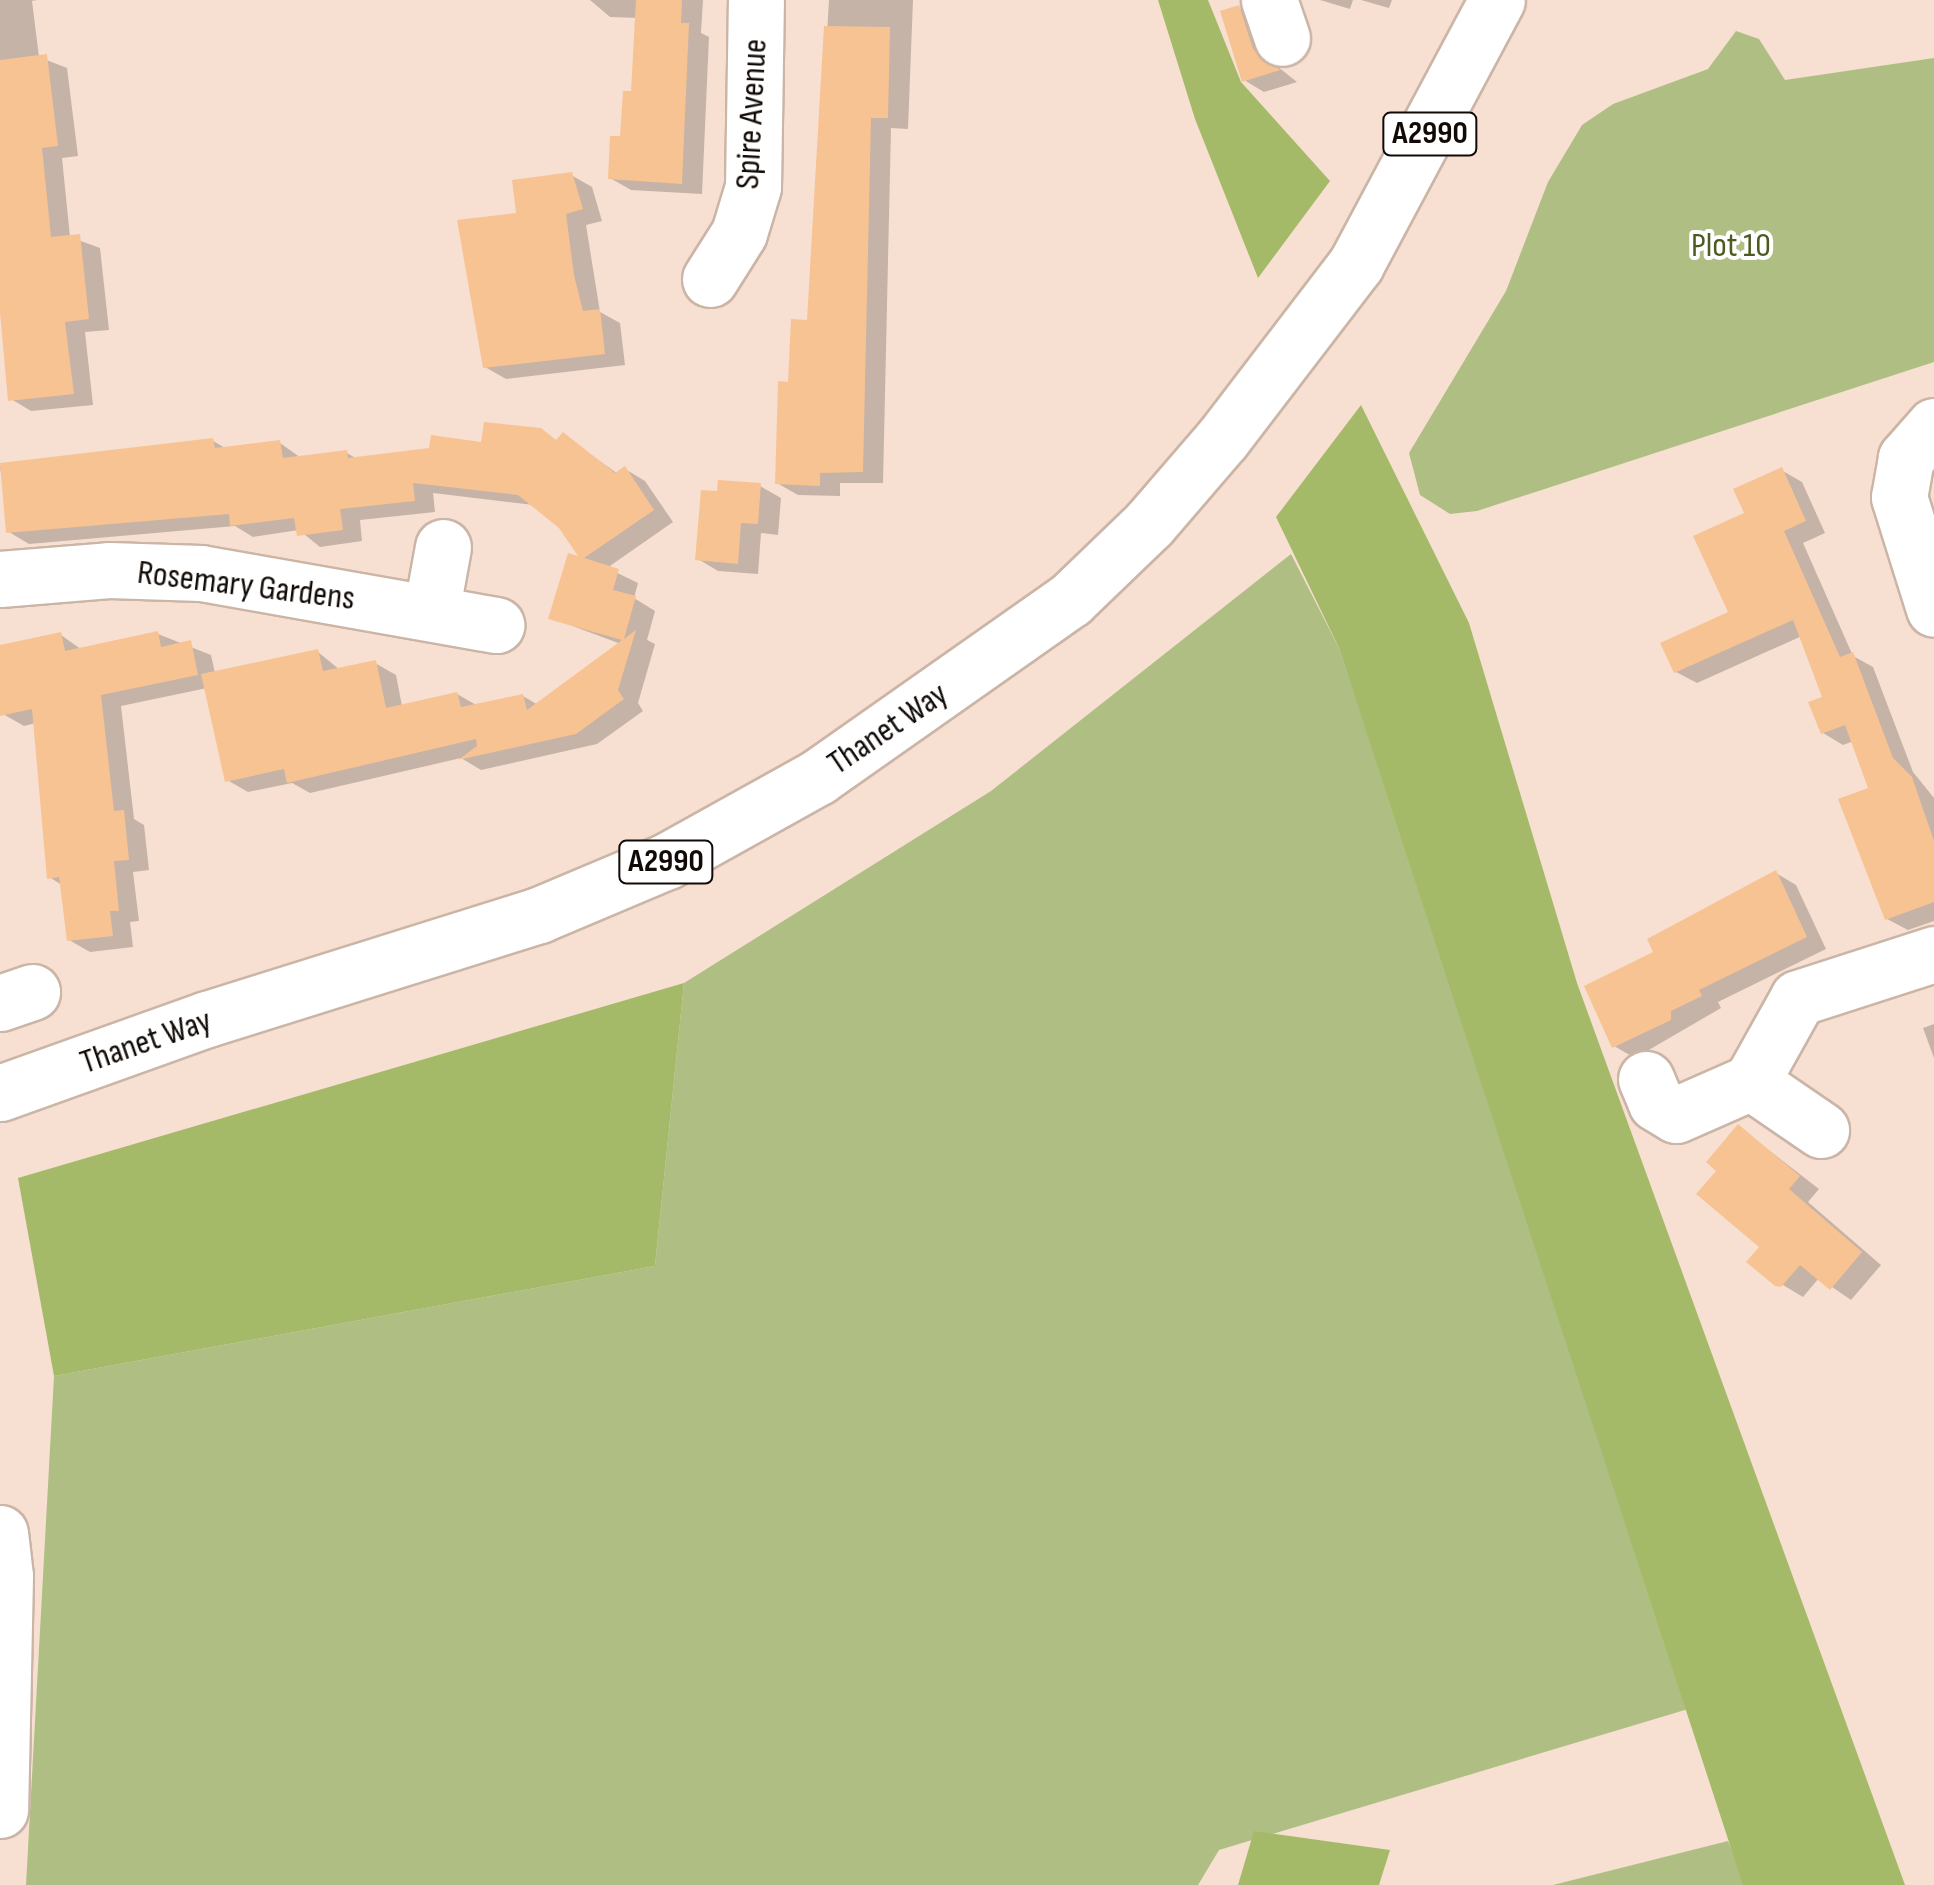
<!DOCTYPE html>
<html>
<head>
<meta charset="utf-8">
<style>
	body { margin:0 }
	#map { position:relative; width:1934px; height:1885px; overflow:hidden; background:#f7e0d1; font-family:"Sofia Sans Condensed",sans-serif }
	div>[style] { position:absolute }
	.green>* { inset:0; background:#afbf84 }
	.forest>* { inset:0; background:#a5ba69 }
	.shadow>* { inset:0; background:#0003 }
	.building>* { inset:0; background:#f8c393 }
	.roads { filter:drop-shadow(2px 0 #cbb5a6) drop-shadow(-2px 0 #cbb5a6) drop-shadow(0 2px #cbb5a6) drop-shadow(0 -2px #cbb5a6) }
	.minor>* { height:55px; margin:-27.5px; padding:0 27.5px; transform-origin:27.5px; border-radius:27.5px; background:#fff }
	.major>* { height:55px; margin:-27.5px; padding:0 27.5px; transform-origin:27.5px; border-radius:27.5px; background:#fff }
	span { translate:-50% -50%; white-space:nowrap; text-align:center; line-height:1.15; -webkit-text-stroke:8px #fff; paint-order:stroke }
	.shield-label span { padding:2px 8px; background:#fff; border:2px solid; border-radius:8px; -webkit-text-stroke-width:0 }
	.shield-label { font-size:32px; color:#110a06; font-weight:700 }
	.street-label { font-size:35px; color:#110a06 }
	.park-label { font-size:35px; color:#4d5b21 }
</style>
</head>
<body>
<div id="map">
	<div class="green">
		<i style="clip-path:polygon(1736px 31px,1759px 39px,1785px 80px,1934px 58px,1934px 362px,1477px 511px,1450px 514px,1420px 495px,1409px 453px,1506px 291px,1548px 182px,1582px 125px,1613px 104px,1708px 69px)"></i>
		<i style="clip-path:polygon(1291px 554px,1339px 648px,1695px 1707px,1219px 1850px,1198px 1885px,26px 1885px,54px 1376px,655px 1266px,684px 983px,991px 791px)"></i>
		<i style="clip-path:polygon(1728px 1841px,1747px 1885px,1553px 1885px)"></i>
	</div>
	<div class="forest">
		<i style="clip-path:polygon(1158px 0,1208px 0,1241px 82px,1330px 181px,1258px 278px,1195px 119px)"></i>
		<i style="clip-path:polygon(1361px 405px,1469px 623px,1577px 983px,1905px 1885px,1743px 1885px,1339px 648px,1276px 517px)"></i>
		<i style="clip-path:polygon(684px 983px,655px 1266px,54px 1376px,18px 1178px)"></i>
		<i style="clip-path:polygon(1254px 1831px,1390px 1850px,1379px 1885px,1238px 1885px)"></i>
	</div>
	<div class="shadow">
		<i style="clip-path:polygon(0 0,37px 0,32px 1px,39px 57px,67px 68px,78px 156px,62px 158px,70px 237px,100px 248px,109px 330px,85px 332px,93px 405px,31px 411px,11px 399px,0 307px)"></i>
		<i style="clip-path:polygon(590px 0,703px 0,701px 33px,709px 37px,702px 194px,631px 190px,610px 178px,634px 94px,638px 18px,610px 17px)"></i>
		<i style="clip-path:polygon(829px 0,913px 0,908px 129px,891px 128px,883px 483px,840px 483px,840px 496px,798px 495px,777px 483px,791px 384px,810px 322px)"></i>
		<i style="clip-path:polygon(1320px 0,1353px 0,1350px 9px)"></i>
		<i style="clip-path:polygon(1361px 0,1392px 0,1389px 8px)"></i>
		<i style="clip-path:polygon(1239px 8px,1259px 20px,1273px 63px,1297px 82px,1264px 92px,1244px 80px)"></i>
		<i style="clip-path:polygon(571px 175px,592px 187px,602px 221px,586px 225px,600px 312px,620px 323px,625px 365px,506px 379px,485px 367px,519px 215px)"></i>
		<i style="clip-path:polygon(540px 431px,558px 441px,563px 435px,618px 474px,625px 469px,645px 481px,673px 522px,607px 568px,638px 583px,634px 598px,655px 611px,647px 640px,655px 644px,638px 703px,643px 711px,597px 744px,481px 770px,461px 758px,310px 793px,292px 783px,248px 792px,227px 780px,207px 688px,121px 706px,134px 819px,144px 825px,149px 870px,133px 872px,139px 921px,130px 922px,133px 947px,90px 952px,69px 940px,62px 885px,49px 877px,36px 723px,24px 726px,3px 714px,0 647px,61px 635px,82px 650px,158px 634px,211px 655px,215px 673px,318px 652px,340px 670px,375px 663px,396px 675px,402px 706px,457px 694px,478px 706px,523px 696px,538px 705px,621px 644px,551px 618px,584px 561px,561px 527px,534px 505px,433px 493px,435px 512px,360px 520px,362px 541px,320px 547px,299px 530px,253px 537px,235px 526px,29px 544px,9px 532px,0 466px,213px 441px,227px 449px,280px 443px,301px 458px,347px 453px,357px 459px,483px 445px)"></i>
		<i style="clip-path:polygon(1781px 470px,1802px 482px,1825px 533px,1803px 543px,1853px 656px,1873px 667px,1913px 772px,1934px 798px,1934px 921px,1908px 930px,1887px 919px,1871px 789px,1854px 741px,1843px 745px,1823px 733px,1825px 699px,1802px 636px,1697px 683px,1676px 672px,1732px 613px,1747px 514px)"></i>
		<i style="clip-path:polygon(760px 486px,781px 498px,778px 535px,761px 533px,758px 574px,718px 571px,698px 559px,720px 494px)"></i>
		<i style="clip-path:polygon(1776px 873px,1796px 885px,1826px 949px,1718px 1002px,1721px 1008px,1635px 1058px,1614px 1046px,1656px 953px)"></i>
		<i style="clip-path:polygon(1934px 1024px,1934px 1058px,1923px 1028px)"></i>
		<i style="clip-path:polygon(1739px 1127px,1819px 1189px,1808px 1202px,1881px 1265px,1851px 1300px,1819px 1278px,1803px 1297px,1783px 1285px,1720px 1171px)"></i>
	</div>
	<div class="building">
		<i style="clip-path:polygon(636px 0,682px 0,681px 23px,689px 23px,682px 184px,608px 179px,610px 136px,620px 136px,623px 91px,631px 91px)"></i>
		<i style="clip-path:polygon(1239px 5px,1253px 49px,1280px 70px,1242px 82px,1220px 11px)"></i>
		<i style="clip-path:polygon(824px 26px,890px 27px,888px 118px,871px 118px,863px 472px,820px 473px,820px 486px,775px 484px,778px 381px,788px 382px,791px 319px,807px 320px)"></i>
		<i style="clip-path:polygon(47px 54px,58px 146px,42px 148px,51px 237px,80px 234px,89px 319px,65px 322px,74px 394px,8px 401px,0 312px,0 60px)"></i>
		<i style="clip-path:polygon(572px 172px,583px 209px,566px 214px,574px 275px,583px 311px,600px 309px,605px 354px,483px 368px,457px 220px,516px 213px,512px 180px)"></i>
		<i style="clip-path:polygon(484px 422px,541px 428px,556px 440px,563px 432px,615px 473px,625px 466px,654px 510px,584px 558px,619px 569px,613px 590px,636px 596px,624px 639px,636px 630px,618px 690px,624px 699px,576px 734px,458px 760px,477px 746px,476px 739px,287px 783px,284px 769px,225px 782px,201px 674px,318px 649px,323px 671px,376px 660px,386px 708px,457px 692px,461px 707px,523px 694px,527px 710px,622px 640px,548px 619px,568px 553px,578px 556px,559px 528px,518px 495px,413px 483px,415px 501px,340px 509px,343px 530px,297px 536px,294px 518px,230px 526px,229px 514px,6px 533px,0 463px,213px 438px,215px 448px,280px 440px,283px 458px,347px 450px,348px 458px,429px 448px,431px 435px,481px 442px)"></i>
		<i style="clip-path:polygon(1782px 467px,1806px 521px,1784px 531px,1840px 657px,1853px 652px,1893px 758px,1912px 777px,1934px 841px,1934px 902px,1885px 920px,1838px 799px,1868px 788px,1845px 725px,1821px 734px,1808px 702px,1822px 697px,1793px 620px,1674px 673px,1660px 643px,1728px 612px,1693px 536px,1744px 513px,1733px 489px)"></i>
		<i style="clip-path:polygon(718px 480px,761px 483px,758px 524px,741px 523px,738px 564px,695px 560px,701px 490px,717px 491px)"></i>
		<i style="clip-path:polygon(158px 631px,161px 647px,191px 640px,198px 675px,101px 695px,114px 811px,124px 810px,129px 860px,114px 861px,119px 911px,110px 911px,113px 936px,67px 941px,59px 877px,47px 879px,32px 709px,0 716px,0 645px,61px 632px,65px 651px)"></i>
		<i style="clip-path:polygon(1776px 870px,1807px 937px,1699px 990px,1702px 996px,1671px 1011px,1671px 1020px,1612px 1048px,1584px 986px,1653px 952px,1647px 939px)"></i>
		<i style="clip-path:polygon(1738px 1124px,1800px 1176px,1789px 1189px,1862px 1252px,1830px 1290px,1800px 1265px,1781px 1287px,1775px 1286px,1746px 1262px,1759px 1247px,1696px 1194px,1716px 1171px,1706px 1162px)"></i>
	</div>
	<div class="roads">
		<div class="minor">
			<i style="left:1269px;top:0;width:40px;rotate:71.1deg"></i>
			<i style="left:710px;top:279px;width:54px;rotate:-57.8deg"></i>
			<i style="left:739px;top:233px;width:48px;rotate:-73.1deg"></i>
			<i style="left:753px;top:187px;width:187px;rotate:-89.1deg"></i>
			<i style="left:1934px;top:426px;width:43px;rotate:131.2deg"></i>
			<i style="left:1906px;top:458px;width:40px;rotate:100deg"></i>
			<i style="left:1899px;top:497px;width:117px;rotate:72.6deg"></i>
			<i style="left:0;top:579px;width:109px;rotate:-4.7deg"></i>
			<i style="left:109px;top:570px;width:92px;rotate:1.9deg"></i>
			<i style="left:201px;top:573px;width:300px;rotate:10deg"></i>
			<i style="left:431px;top:613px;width:67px;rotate:-79.7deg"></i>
			<i style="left:0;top:1003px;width:34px;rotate:-19deg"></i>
			<i style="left:1646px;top:1079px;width:26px;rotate:67deg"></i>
			<i style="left:1656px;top:1103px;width:23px;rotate:31deg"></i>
			<i style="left:1676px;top:1115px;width:82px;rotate:-23.7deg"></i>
			<i style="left:1751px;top:1082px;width:85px;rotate:34.4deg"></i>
			<i style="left:1751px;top:1082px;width:96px;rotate:-60.8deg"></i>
			<i style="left:1798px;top:998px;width:143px;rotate:-17.9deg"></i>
			<i style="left:0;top:1533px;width:43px;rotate:83.4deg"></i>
			<i style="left:5px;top:1576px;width:234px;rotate:91.2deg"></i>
		</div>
		<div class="major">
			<i style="left:0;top:1093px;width:220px;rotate:-19.7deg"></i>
			<i style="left:207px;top:1019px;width:348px;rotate:-17.4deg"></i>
			<i style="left:539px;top:915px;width:139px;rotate:-22.9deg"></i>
			<i style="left:667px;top:861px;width:173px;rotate:-29.1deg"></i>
			<i style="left:818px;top:777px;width:308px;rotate:-35.1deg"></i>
			<i style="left:1070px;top:600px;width:110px;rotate:-43.9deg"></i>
			<i style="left:1149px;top:524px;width:113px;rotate:-49.3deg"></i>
			<i style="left:1223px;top:438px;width:219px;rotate:-52.6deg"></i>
			<i style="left:1356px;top:264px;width:299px;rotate:-61.9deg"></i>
		</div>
	</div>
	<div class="shield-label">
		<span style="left:1430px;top:134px">A2990</span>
		<span style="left:666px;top:862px">A2990</span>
	</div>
	<div class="street-label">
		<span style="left:752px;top:114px;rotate:-87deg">Spire Avenue</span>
		<span style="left:246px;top:586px;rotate:7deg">Rosemary Gardens</span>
		<span style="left:888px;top:729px;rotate:-34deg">Thanet Way</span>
		<span style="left:146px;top:1042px;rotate:-19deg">Thanet Way</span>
	</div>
	<div class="park-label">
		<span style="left:1731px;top:246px">Plot 10</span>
	</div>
</div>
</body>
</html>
